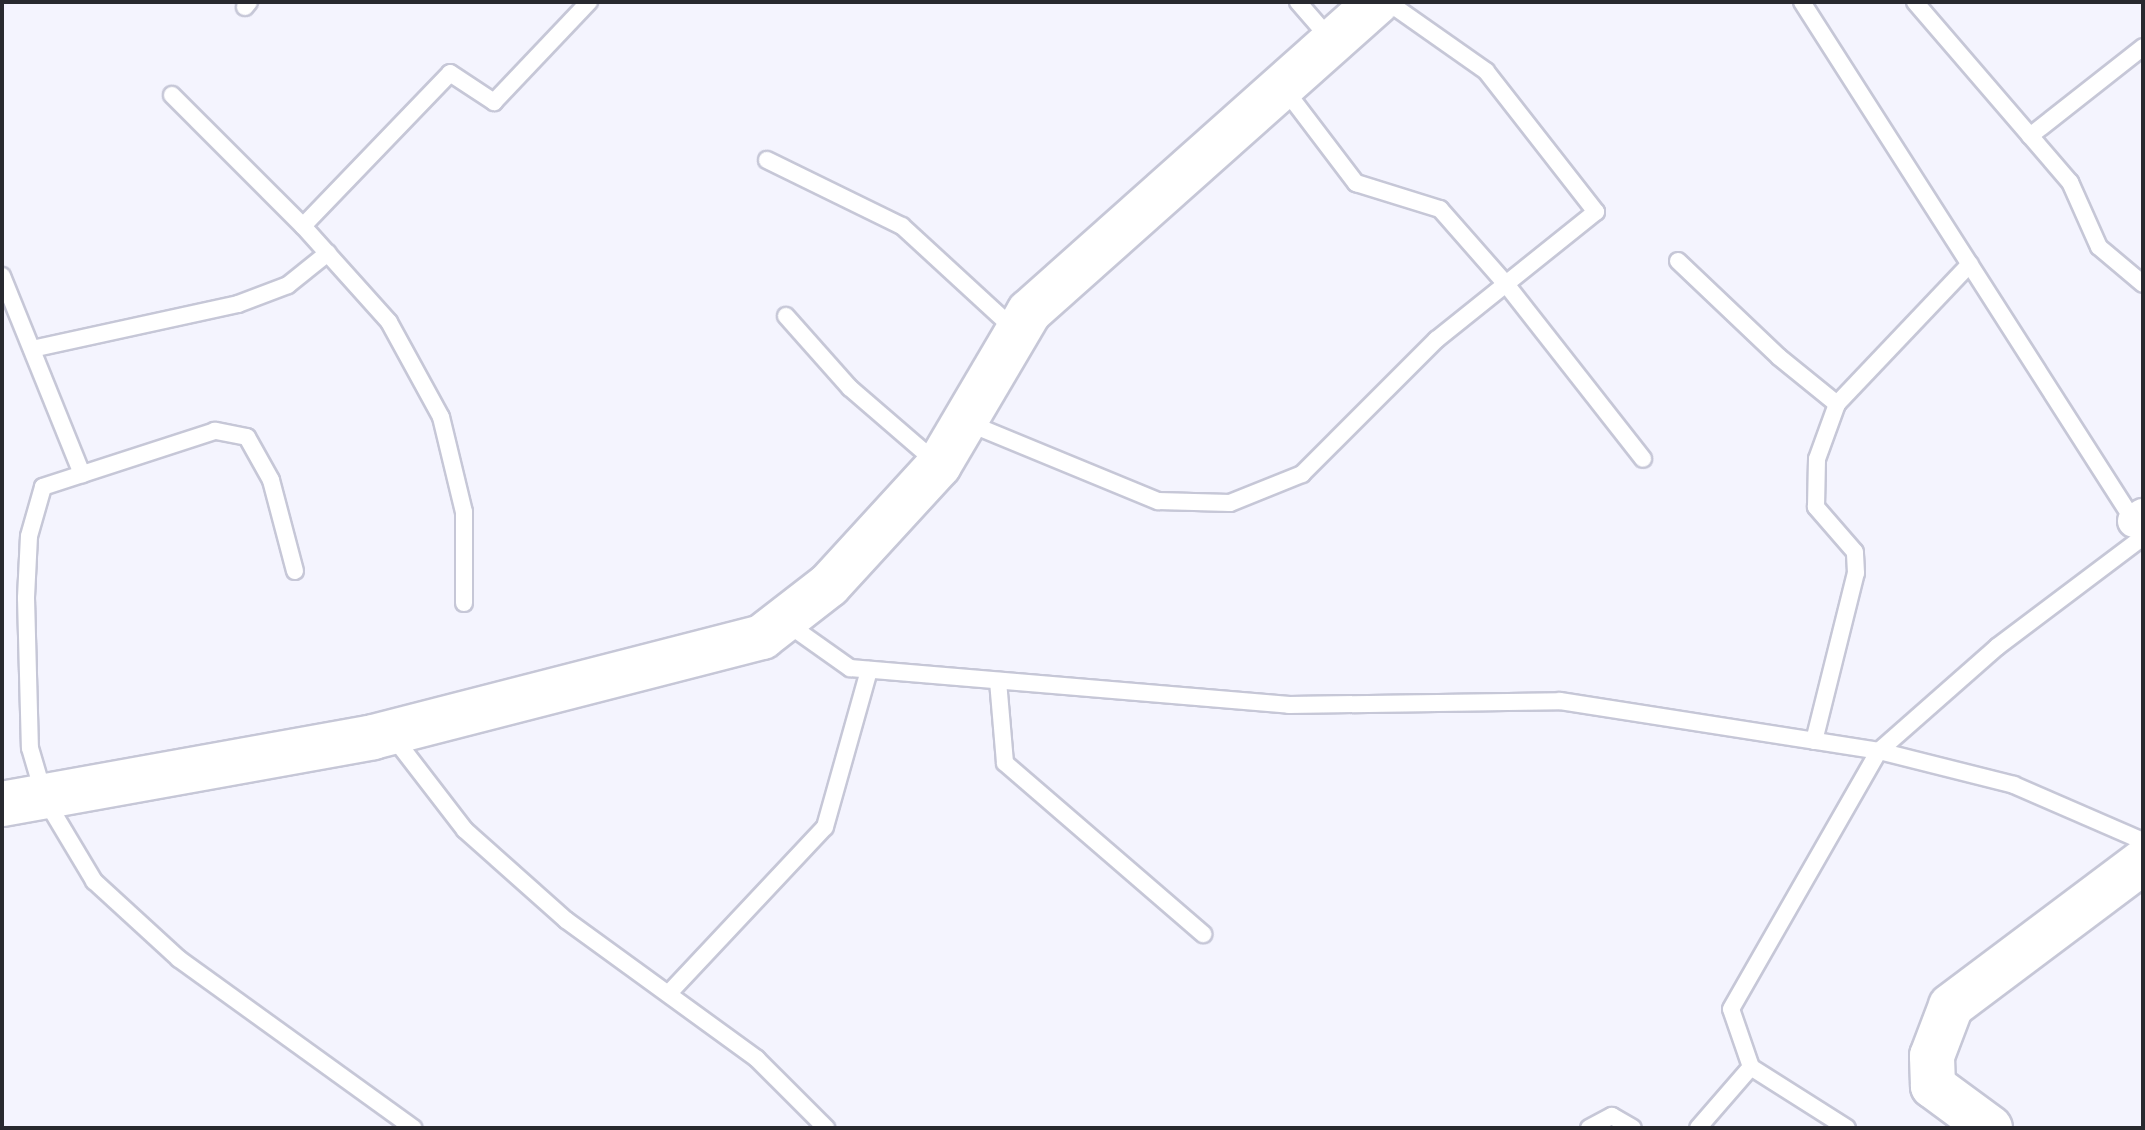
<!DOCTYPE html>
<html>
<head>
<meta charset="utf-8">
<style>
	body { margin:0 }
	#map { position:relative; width:2145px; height:1130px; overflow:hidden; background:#f4f4fe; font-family:"Nunito Sans",sans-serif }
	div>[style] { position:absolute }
	.roads { filter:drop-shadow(2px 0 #c6c7d7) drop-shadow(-2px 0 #c6c7d7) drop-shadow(0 2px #c6c7d7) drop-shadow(0 -2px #c6c7d7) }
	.lane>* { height:16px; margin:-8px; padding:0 8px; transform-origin:8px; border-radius:8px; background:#fff }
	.street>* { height:32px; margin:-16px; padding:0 16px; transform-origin:16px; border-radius:16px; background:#fff }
	.secondary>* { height:44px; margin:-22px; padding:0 22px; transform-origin:22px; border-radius:22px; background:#fff }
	span { translate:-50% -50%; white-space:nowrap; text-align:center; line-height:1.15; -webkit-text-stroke:6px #fff; paint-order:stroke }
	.frame { position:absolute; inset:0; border:4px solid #28292f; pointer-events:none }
</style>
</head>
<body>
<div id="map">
	<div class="roads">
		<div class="lane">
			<i style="left:1298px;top:2px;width:50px;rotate:49deg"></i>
			<i style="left:1802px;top:2px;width:622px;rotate:57.41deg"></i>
			<i style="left:1915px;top:2px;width:238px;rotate:49.3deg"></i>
			<i style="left:2070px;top:182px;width:71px;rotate:66deg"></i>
			<i style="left:2099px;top:247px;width:57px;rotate:40.1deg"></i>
			<i style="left:245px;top:7px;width:6px;rotate:-51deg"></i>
			<i style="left:1283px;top:87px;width:121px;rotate:52.8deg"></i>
			<i style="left:1356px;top:183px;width:88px;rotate:17.2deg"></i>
			<i style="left:1440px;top:209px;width:100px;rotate:48.7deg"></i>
			<i style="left:1506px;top:284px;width:222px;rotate:51.9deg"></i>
			<i style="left:172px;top:95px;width:185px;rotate:45deg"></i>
			<i style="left:303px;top:226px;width:129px;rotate:48.1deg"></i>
			<i style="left:389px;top:322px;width:108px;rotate:61.3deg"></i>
			<i style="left:441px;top:417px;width:98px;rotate:76.4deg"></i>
			<i style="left:464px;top:512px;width:91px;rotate:90deg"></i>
			<i style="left:2030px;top:136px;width:144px;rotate:-38.2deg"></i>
			<i style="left:767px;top:160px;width:150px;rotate:26.1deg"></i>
			<i style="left:902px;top:226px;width:155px;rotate:42.6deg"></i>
			<i style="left:303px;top:226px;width:212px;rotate:-46.1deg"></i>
			<i style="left:450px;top:73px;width:53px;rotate:33.4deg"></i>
			<i style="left:494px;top:102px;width:138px;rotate:-46.5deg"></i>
			<i style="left:1678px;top:261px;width:139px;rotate:43.5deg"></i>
			<i style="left:1779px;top:357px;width:75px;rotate:39deg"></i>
			<i style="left:2px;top:276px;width:214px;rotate:68deg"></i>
			<i style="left:786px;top:316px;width:96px;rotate:48.4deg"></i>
			<i style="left:850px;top:388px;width:116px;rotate:40.8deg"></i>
			<i style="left:32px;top:349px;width:211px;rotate:-12.3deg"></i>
			<i style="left:238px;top:304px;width:53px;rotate:-20.8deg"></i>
			<i style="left:288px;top:285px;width:51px;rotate:-38.7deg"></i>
			<i style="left:966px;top:422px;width:208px;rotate:22.4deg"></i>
			<i style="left:1158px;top:501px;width:72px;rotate:1.6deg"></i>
			<i style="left:1230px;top:503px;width:78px;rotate:-21.9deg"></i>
			<i style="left:1302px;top:474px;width:190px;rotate:-45deg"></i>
			<i style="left:1436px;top:340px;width:205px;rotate:-38.7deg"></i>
			<i style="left:1596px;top:212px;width:179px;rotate:-128deg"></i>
			<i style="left:1486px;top:71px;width:120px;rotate:-144.9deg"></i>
			<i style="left:295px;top:571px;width:94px;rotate:-104.8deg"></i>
			<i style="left:271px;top:480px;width:49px;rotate:-119.2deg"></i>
			<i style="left:247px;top:437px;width:33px;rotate:-169deg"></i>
			<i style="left:215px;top:431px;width:181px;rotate:162deg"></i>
			<i style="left:43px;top:487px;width:51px;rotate:105.9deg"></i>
			<i style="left:29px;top:536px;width:62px;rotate:92.8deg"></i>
			<i style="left:26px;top:598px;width:150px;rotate:88.5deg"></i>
			<i style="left:30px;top:748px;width:53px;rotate:73.6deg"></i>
			<i style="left:45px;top:799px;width:96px;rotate:59.1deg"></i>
			<i style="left:94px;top:881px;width:115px;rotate:42.5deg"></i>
			<i style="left:179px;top:959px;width:289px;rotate:35.8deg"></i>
			<i style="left:785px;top:622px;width:80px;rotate:35.3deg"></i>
			<i style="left:850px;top:668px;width:441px;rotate:4.8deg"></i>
			<i style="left:1289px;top:705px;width:271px;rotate:-0.8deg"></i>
			<i style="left:1560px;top:701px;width:323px;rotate:8.9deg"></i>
			<i style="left:1879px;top:751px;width:139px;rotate:14.1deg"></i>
			<i style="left:2014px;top:785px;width:141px;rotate:23.5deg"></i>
			<i style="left:998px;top:681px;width:82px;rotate:85.1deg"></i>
			<i style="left:1005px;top:763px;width:262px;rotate:40.8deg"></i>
			<i style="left:391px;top:734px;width:121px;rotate:52.4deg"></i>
			<i style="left:465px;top:830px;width:135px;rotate:41.7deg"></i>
			<i style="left:566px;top:920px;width:236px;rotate:36deg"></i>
			<i style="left:757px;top:1059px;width:98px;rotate:45deg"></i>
			<i style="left:1814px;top:741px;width:173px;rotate:-76deg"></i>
			<i style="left:1856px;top:573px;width:21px;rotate:-93deg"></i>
			<i style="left:1855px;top:552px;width:60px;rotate:-130.9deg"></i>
			<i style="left:1816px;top:507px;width:48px;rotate:-88.8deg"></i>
			<i style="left:1817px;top:459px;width:59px;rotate:-70deg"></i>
			<i style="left:1837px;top:404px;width:193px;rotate:-46.5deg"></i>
			<i style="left:670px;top:992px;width:226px;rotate:-46.8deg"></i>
			<i style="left:825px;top:827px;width:163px;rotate:-74.3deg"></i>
			<i style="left:1589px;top:1128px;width:26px;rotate:-28deg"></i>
			<i style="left:1612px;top:1116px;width:24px;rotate:30deg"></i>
			<i style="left:1698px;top:1128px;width:81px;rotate:-49deg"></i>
			<i style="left:1847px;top:1128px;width:114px;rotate:-147.6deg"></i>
			<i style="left:1751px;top:1067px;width:61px;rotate:-109deg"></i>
			<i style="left:1731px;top:1009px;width:297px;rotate:-60.2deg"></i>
			<i style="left:1879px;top:751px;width:157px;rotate:-41.4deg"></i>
			<i style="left:1997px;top:647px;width:183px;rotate:-37deg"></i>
		</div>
		<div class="street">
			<i style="left:2134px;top:521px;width:11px;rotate:-34deg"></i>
		</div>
		<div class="secondary">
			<i style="left:2px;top:804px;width:377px;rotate:-10.2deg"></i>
			<i style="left:373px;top:737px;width:402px;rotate:-14.4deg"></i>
			<i style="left:762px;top:637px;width:85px;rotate:-37.8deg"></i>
			<i style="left:829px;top:585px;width:163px;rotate:-47.5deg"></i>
			<i style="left:939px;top:465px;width:178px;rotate:-59.5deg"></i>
			<i style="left:1029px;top:312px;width:466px;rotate:-41.7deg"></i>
			<i style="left:1990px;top:1128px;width:71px;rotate:-143.6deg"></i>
			<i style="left:1933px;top:1086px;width:30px;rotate:-92deg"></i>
			<i style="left:1932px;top:1056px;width:53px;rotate:-69.2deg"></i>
			<i style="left:1951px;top:1006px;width:240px;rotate:-36.9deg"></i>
		</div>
	</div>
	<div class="frame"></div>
</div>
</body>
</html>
